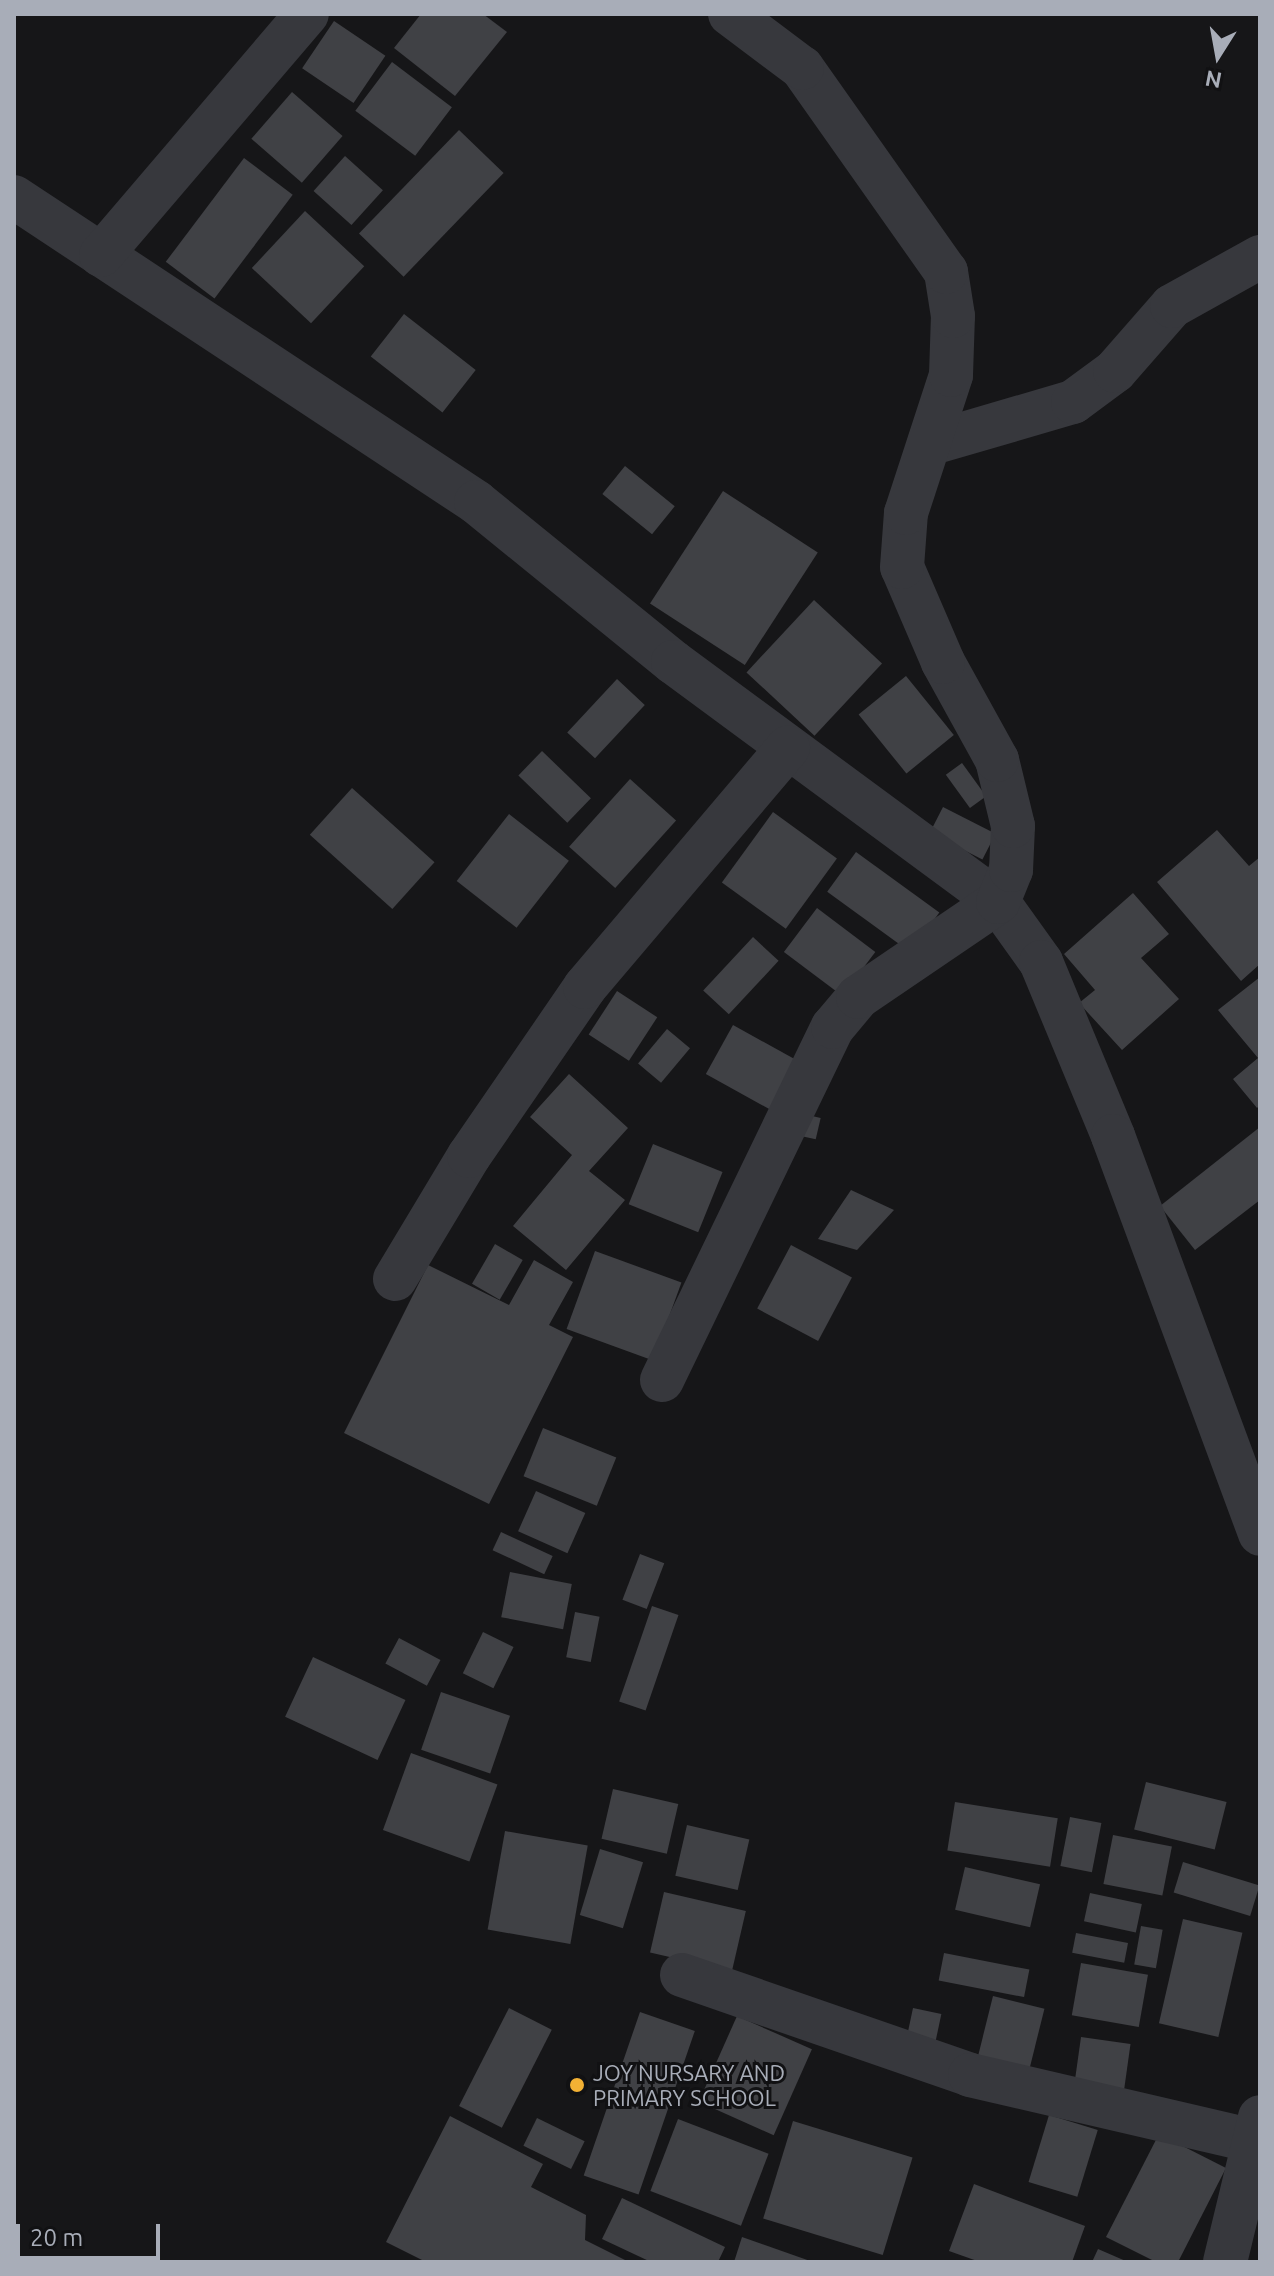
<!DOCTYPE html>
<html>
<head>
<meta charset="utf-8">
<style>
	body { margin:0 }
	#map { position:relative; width:1274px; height:2276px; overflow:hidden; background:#161618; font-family:Ubuntu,sans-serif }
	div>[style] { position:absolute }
	.building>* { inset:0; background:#404145; transform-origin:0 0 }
	.minor>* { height:44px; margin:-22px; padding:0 22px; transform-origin:22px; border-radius:22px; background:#37383d }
	.dots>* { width:22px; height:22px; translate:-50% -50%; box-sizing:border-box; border:4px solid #111113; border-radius:50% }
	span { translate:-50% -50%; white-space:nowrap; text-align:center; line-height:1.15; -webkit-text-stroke:6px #111113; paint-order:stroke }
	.poi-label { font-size:22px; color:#a8adb8 }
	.left { translate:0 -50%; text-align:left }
	.frame { position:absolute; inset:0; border:16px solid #a8adb8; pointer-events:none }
	.north { position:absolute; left:1178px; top:16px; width:80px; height:80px; -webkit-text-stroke:6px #111113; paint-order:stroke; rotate:191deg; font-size:22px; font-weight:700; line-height:32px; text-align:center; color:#a8adb8 }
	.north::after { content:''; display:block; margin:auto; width:28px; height:36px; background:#a8adb8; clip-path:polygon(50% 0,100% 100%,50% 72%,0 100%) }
	.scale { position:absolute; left:16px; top:2224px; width:144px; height:36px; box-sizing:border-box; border:4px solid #a8adb8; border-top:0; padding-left:10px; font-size:24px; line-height:28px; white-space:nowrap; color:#a8adb8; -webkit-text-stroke:6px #111113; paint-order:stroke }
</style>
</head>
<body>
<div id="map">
	<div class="building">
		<i style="clip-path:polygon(421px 14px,483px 14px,507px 32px,455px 96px,394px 48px)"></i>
		<i style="left:334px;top:21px;width:62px;height:57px;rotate:34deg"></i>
		<i style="left:392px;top:62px;width:75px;height:61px;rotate:37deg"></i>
		<i style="left:292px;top:92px;width:67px;height:62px;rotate:41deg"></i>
		<i style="left:459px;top:130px;width:62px;height:144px;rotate:44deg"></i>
		<i style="left:345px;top:156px;width:51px;height:47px;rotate:42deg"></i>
		<i style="left:244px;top:158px;width:61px;height:130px;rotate:37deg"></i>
		<i style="left:305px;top:211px;width:81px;height:78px;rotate:43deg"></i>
		<i style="left:404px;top:314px;width:91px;height:54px;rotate:38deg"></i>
		<i style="left:625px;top:466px;width:64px;height:36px;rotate:39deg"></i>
		<i style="left:723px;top:491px;width:113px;height:134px;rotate:33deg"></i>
		<i style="left:814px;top:600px;width:93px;height:99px;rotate:43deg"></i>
		<i style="left:906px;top:676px;width:76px;height:61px;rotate:51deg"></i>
		<i style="left:617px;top:679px;width:38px;height:73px;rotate:43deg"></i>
		<i style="left:542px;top:751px;width:68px;height:34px;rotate:44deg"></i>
		<i style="left:962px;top:763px;width:41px;height:20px;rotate:54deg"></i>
		<i style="left:630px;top:779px;width:62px;height:91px;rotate:42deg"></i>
		<i style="left:352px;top:788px;width:111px;height:63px;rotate:42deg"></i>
		<i style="left:943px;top:807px;width:59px;height:29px;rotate:27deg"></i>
		<i style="left:773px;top:812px;width:79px;height:87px;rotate:36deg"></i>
		<i style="left:509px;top:814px;width:76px;height:85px;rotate:38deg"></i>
		<i style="clip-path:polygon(1217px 830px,1249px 866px,1260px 857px,1260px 964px,1241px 981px,1157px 882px)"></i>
		<i style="left:856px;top:852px;width:103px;height:49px;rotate:36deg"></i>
		<i style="clip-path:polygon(1133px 893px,1169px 934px,1141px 958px,1179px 999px,1122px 1050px,1079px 1003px,1095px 990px,1064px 954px)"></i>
		<i style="left:817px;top:908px;width:73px;height:55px;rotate:37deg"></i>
		<i style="left:753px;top:937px;width:35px;height:73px;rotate:43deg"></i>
		<i style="clip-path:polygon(1260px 977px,1260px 1105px,1257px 1108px,1233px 1079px,1258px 1058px,1218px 1010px)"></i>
		<i style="left:617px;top:991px;width:48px;height:52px;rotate:33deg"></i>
		<i style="left:733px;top:1025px;width:77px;height:56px;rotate:29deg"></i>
		<i style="left:667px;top:1029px;width:30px;height:45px;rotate:40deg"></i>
		<i style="clip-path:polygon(569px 1074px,628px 1128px,589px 1171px,625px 1200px,566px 1270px,513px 1226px,572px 1155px,530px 1117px)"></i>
		<i style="left:808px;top:1115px;width:13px;height:22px;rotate:13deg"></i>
		<i style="clip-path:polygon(1260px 1127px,1260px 1200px,1195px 1250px,1160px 1206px)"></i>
		<i style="left:653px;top:1144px;width:75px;height:65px;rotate:22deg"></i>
		<i style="clip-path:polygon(851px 1190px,894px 1210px,857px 1250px,818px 1239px)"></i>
		<i style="left:495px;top:1244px;width:32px;height:46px;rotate:30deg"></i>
		<i style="left:791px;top:1245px;width:69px;height:72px;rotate:28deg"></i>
		<i style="left:595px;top:1251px;width:92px;height:83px;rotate:20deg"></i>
		<i style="clip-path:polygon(534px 1260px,573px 1282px,549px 1325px,573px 1337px,489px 1504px,344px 1433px,428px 1265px,509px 1305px)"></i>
		<i style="left:543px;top:1428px;width:79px;height:52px;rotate:22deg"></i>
		<i style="left:536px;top:1491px;width:54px;height:44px;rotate:24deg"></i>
		<i style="left:501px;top:1532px;width:57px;height:20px;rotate:25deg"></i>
		<i style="left:640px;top:1554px;width:26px;height:49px;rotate:21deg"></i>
		<i style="left:510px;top:1572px;width:63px;height:46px;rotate:11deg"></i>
		<i style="left:652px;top:1606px;width:28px;height:101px;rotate:19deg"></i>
		<i style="left:575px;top:1612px;width:25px;height:46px;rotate:11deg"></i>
		<i style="left:483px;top:1632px;width:34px;height:46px;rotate:26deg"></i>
		<i style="left:399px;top:1638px;width:47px;height:29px;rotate:28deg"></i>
		<i style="left:313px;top:1657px;width:102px;height:66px;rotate:25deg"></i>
		<i style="left:441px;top:1692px;width:73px;height:61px;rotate:19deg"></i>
		<i style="left:411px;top:1753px;width:92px;height:82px;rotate:20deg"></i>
		<i style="left:1146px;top:1782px;width:83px;height:49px;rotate:14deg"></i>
		<i style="left:613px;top:1789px;width:67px;height:51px;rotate:13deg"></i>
		<i style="left:955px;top:1802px;width:104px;height:49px;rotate:9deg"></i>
		<i style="left:1070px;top:1817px;width:32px;height:50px;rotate:11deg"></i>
		<i style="left:687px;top:1825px;width:64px;height:52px;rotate:13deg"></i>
		<i style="left:505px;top:1831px;width:84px;height:100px;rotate:10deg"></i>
		<i style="left:1113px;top:1835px;width:60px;height:50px;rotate:11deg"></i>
		<i style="left:600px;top:1849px;width:45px;height:69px;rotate:17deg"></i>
		<i style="left:1183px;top:1862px;width:80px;height:32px;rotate:17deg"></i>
		<i style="left:965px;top:1867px;width:77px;height:44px;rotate:13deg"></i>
		<i style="left:664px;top:1892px;width:84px;height:62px;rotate:13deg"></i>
		<i style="left:1090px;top:1893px;width:53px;height:29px;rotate:12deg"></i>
		<i style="left:1183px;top:1919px;width:61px;height:107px;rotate:13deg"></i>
		<i style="left:1141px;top:1926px;width:22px;height:39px;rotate:10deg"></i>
		<i style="left:1076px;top:1933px;width:53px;height:20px;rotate:11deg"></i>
		<i style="left:944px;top:1953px;width:87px;height:28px;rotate:11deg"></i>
		<i style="left:1081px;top:1963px;width:68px;height:53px;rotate:10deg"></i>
		<i style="left:993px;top:1996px;width:53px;height:63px;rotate:14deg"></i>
		<i style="left:509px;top:2008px;width:48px;height:110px;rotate:27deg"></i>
		<i style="left:913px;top:2008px;width:29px;height:35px;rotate:12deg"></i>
		<i style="left:640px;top:2012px;width:58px;height:173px;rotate:19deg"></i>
		<i style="left:737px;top:2016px;width:82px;height:94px;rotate:24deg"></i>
		<i style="left:1081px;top:2037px;width:50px;height:55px;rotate:8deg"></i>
		<i style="left:1049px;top:2115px;width:51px;height:70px;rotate:17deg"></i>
		<i style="clip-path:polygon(450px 2116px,543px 2164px,531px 2187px,586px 2215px,585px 2240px,629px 2262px,426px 2262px,386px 2242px)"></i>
		<i style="left:537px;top:2118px;width:53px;height:31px;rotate:26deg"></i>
		<i style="left:678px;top:2119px;width:97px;height:77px;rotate:21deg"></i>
		<i style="left:793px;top:2121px;width:125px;height:102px;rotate:17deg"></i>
		<i style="clip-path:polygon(1159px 2134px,1226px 2168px,1178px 2262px,1156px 2262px,1106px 2237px)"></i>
		<i style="clip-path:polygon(974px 2184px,1085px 2226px,1072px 2262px,980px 2262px,949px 2251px)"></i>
		<i style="clip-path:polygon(622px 2198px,725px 2247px,718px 2262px,651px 2262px,602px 2239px)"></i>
		<i style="clip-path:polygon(742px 2237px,813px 2262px,734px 2262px)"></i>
		<i style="clip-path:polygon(1098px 2249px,1128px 2262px,1092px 2262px)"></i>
	</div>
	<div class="minor">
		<i style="left:14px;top:197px;width:554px;rotate:33.43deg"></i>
		<i style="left:476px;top:502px;width:254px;rotate:39.1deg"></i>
		<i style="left:673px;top:662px;width:404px;rotate:36.4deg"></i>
		<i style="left:998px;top:902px;width:74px;rotate:54.4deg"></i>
		<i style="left:1041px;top:962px;width:188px;rotate:67.5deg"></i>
		<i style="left:1113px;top:1136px;width:424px;rotate:69.7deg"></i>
		<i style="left:101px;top:255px;width:317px;rotate:-49.5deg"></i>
		<i style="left:929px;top:444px;width:150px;rotate:-16.3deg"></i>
		<i style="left:1073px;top:402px;width:52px;rotate:-36.4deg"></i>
		<i style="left:1115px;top:371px;width:86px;rotate:-48.8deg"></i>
		<i style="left:1172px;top:306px;width:101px;rotate:-29.1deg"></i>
		<i style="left:395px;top:1279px;width:144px;rotate:-59deg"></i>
		<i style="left:469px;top:1156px;width:205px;rotate:-55.5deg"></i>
		<i style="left:585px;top:987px;width:314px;rotate:-49.7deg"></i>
		<i style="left:662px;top:1380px;width:392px;rotate:-64.2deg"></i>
		<i style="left:833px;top:1027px;width:39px;rotate:-50deg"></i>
		<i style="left:858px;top:997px;width:169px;rotate:-34.2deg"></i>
		<i style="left:998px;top:902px;width:35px;rotate:-68deg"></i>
		<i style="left:1011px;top:870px;width:44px;rotate:-87.4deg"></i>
		<i style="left:1013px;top:826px;width:68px;rotate:-103.6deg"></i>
		<i style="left:997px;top:760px;width:112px;rotate:-118.9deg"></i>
		<i style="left:943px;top:662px;width:103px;rotate:-113.3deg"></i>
		<i style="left:902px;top:567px;width:54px;rotate:-85.8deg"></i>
		<i style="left:906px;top:513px;width:145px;rotate:-71.9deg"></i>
		<i style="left:951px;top:375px;width:59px;rotate:-88.1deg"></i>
		<i style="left:953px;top:316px;width:45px;rotate:-99deg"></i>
		<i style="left:946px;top:272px;width:250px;rotate:-125.2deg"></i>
		<i style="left:802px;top:68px;width:90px;rotate:-143.1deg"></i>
		<i style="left:682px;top:1975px;width:305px;rotate:19.1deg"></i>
		<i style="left:970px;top:2075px;width:292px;rotate:13.1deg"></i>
		<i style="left:1225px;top:2262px;width:149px;rotate:-76.4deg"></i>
	</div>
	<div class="dots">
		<i style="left:577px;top:2085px;background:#f2b134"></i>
	</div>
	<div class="poi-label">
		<span class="left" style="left:593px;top:2085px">JOY NURSARY AND<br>PRIMARY SCHOOL</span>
	</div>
	<div class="frame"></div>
	<div class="north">N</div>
	<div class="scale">20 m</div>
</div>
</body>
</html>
